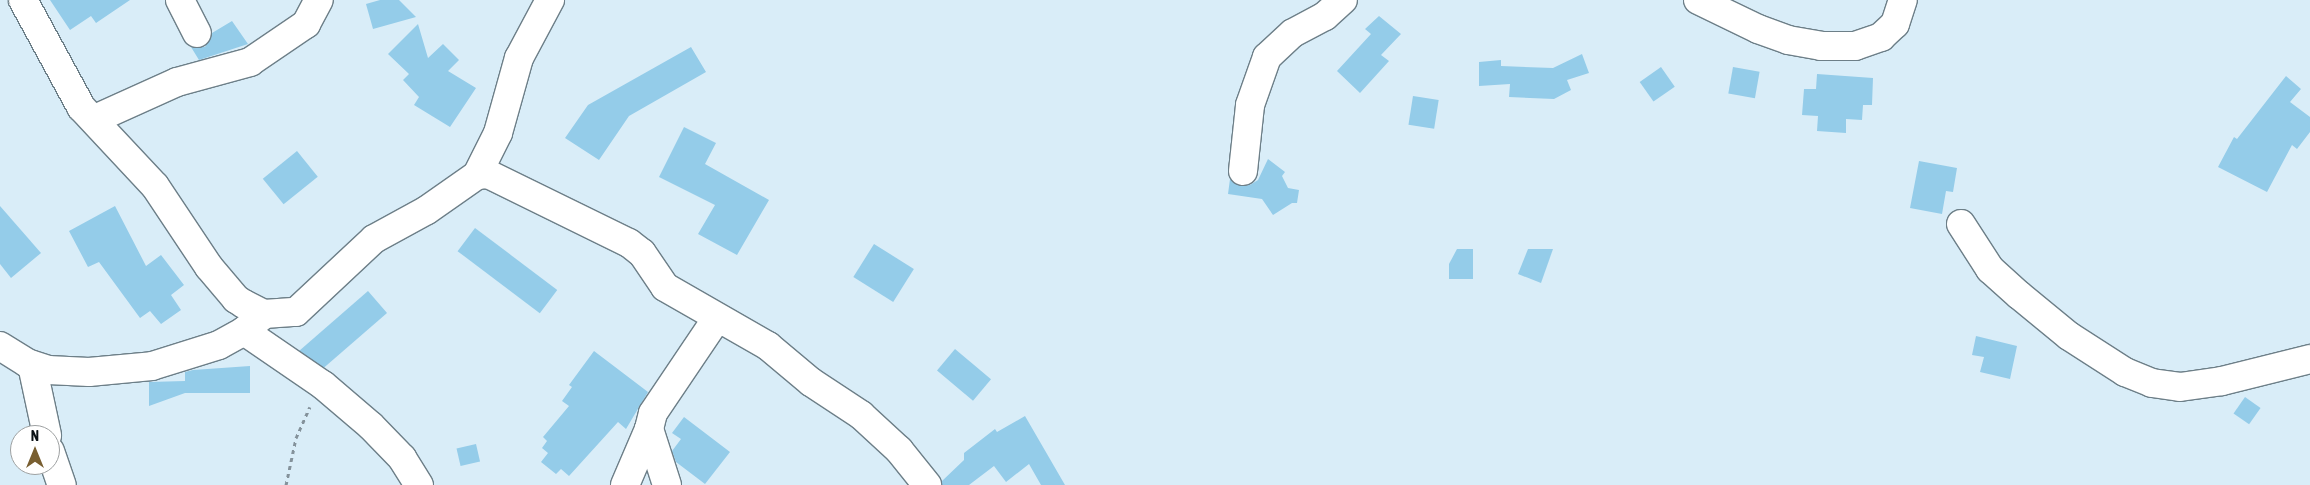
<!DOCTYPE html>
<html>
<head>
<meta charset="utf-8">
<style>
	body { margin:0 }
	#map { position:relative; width:2310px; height:485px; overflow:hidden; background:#d9edf8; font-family:"Asap Condensed",sans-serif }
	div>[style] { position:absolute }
	.building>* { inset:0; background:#94cce9; transform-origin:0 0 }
	.path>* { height:3px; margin-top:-1.5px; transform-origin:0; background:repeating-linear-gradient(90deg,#84929b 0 4px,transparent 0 8px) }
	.roads { filter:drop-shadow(1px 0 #6d7f88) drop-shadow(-1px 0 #6d7f88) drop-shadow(0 1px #6d7f88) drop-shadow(0 -1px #6d7f88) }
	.minor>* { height:28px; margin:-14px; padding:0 14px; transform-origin:14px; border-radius:14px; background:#fff }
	span { translate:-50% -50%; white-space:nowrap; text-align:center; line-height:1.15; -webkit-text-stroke:4px #fff; paint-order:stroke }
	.north { position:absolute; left:10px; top:425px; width:50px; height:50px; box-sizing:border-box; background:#fff; border:1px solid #9da0a1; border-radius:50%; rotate:0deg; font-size:14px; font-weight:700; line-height:20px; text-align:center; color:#0a1115 }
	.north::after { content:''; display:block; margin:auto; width:18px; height:22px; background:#795f31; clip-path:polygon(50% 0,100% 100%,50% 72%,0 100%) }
</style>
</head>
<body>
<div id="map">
	<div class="building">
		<i style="clip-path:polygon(50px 0,130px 0,96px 23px,91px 16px,70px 30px)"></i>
		<i style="clip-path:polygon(380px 0,399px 0,416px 17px,373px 29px,366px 4px)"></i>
		<i style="clip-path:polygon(1379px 16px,1401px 34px,1381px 55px,1389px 61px,1360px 93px,1337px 71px,1371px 34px,1365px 29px)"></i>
		<i style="clip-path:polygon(232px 21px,248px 44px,199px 60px,191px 47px,205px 47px,212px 33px)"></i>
		<i style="clip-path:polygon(418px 24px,428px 58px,443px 44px,459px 60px,448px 71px,476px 88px,450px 127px,414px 105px,419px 97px,403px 80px,409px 74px,388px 54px)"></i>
		<i style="clip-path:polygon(691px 47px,706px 72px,629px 116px,599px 160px,565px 138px,588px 105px)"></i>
		<i style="clip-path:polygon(1582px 54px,1589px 73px,1567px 80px,1571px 90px,1554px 99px,1509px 97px,1510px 84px,1479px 86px,1479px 62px,1501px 60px,1501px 66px,1553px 68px)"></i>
		<i style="left:1661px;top:67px;width:24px;height:26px;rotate:55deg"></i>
		<i style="left:1733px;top:67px;width:27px;height:27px;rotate:10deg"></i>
		<i style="clip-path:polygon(1817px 74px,1873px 78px,1872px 105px,1863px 105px,1862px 120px,1846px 119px,1846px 133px,1817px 131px,1818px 116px,1802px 115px,1804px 89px,1816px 89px)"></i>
		<i style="clip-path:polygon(2286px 76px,2301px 89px,2290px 102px,2310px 117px,2310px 132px,2297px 149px,2292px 145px,2267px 192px,2218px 167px,2234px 137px,2237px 139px)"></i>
		<i style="left:1413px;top:96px;width:26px;height:29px;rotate:9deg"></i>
		<i style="clip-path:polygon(684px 127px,716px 143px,705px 164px,769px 200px,737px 255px,698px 234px,715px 205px,659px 177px)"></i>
		<i style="left:297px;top:151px;width:33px;height:44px;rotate:51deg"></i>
		<i style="clip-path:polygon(1268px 159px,1285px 172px,1282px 176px,1288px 188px,1299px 190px,1297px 203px,1292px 203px,1273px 215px,1262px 199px,1228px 194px,1230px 179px,1241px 186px,1250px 185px,1258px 180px)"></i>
		<i style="clip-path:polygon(1919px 161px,1957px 168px,1953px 192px,1946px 191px,1942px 214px,1910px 208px)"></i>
		<i style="clip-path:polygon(0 206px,41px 253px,11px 278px,0 264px)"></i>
		<i style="clip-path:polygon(115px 206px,146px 266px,161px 255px,184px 285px,171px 295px,181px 310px,161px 324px,150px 311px,140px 318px,99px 262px,88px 267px,69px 231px)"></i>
		<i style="left:475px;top:228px;width:103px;height:29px;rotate:37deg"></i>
		<i style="left:874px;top:244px;width:47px;height:39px;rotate:32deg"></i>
		<i style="clip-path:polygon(1457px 249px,1473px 249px,1473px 279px,1449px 279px,1449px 264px)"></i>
		<i style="clip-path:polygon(1528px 249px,1553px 249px,1541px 283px,1518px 274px)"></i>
		<i style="left:368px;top:291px;width:29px;height:91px;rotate:49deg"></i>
		<i style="clip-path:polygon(1976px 336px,2017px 346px,2010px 379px,1980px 372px,1984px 357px,1972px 355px)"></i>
		<i style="left:955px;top:349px;width:47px;height:28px;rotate:40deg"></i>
		<i style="clip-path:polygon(594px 351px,648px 392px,626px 429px,618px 422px,569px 476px,561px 469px,556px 474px,541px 462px,548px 453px,542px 448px,547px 441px,543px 437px,569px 406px,562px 401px,572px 387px,569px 385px)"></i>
		<i style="clip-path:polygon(250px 366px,250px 393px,185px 393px,149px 406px,149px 382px,185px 381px,185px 372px,193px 370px)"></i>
		<i style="left:2245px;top:397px;width:19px;height:20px;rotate:35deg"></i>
		<i style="clip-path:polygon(1025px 416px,1065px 485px,1041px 485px,1029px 464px,1006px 482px,994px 466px,969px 485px,942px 485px,942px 481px,964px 460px,964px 453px,995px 429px,997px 432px)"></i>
		<i style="clip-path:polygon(684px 417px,730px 452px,705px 484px,676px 462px,672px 451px,681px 439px,672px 433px)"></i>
		<i style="left:476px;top:444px;width:18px;height:20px;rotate:77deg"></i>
	</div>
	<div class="path">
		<i style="left:286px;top:485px;width:48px;rotate:-78deg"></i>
		<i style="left:296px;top:438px;width:34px;rotate:-66deg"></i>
	</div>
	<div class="roads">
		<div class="minor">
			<i style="left:23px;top:0;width:122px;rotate:61.5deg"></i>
			<i style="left:81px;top:107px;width:108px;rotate:46.9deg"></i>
			<i style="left:155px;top:186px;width:97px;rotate:56.3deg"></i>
			<i style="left:209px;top:267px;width:42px;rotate:49.8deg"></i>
			<i style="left:236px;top:299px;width:9px;rotate:32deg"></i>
			<i style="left:244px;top:304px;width:22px;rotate:27deg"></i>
			<i style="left:264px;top:314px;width:32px;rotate:-4deg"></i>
			<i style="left:296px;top:312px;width:107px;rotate:-43.1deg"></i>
			<i style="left:374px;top:239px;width:60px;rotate:-28.7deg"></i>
			<i style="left:427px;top:210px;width:61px;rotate:-35deg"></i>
			<i style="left:477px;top:175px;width:11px;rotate:-5deg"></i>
			<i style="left:488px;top:174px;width:157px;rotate:26.1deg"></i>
			<i style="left:629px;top:243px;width:16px;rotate:38deg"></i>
			<i style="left:642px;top:253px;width:41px;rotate:55.9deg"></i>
			<i style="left:665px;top:287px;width:119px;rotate:29.8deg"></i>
			<i style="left:768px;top:346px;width:56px;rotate:39.9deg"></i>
			<i style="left:811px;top:382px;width:60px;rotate:33.4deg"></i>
			<i style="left:861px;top:415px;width:52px;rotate:42.6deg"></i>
			<i style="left:899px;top:450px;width:45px;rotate:51.3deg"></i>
			<i style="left:180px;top:0;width:37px;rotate:63deg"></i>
			<i style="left:1698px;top:0;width:67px;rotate:25.8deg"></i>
			<i style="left:1758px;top:29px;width:32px;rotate:20deg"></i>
			<i style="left:1788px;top:40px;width:34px;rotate:10deg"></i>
			<i style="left:1821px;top:46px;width:34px"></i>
			<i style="left:1855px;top:46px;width:28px;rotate:-19deg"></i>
			<i style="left:1881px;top:37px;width:19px;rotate:-43deg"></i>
			<i style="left:1895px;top:24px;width:25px;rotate:-72deg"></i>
			<i style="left:95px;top:119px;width:90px;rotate:-24.3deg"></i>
			<i style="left:177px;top:82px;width:76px;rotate:-15.3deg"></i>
			<i style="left:250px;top:62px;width:68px;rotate:-34.2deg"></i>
			<i style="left:306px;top:24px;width:27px;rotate:-62deg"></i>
			<i style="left:1243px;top:171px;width:66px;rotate:-83.9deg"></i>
			<i style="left:1250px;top:105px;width:51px;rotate:-70.5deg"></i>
			<i style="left:1267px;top:57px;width:35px;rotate:-43deg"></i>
			<i style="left:1293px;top:33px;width:36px;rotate:-28deg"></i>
			<i style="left:1325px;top:16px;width:24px;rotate:-42deg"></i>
			<i style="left:477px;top:175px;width:47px;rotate:-63.4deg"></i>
			<i style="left:498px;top:133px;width:78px;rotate:-74.4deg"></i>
			<i style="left:519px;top:58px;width:66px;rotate:-61.9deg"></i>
			<i style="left:1961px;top:224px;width:54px;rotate:57.2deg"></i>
			<i style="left:1990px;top:269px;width:39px;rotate:42deg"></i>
			<i style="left:2019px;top:295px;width:65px;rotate:39.4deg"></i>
			<i style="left:2069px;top:336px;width:67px;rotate:32.7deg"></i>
			<i style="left:2125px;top:372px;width:29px;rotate:22deg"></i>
			<i style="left:2152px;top:383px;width:28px;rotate:8deg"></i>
			<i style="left:2180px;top:387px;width:42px;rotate:-8.1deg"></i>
			<i style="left:2222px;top:381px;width:91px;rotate:-14deg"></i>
			<i style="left:244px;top:331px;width:96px;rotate:34.4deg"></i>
			<i style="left:323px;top:385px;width:63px;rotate:40.5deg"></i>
			<i style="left:371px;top:426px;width:45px;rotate:45.9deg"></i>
			<i style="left:402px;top:458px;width:32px;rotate:58deg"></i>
			<i style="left:0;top:346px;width:32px;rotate:32deg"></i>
			<i style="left:27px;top:363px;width:22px;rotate:18deg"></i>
			<i style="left:48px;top:370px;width:41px;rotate:2.8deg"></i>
			<i style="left:89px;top:372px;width:63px;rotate:-5.4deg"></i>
			<i style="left:152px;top:366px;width:70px;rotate:-17.4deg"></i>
			<i style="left:219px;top:345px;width:29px;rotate:-29deg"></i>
			<i style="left:244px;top:331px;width:26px;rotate:-40deg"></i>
			<i style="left:32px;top:365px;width:72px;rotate:77.9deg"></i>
			<i style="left:50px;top:451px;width:36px;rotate:71deg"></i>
			<i style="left:625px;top:485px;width:61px;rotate:-66.8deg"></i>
			<i style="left:667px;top:485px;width:59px;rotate:-107.8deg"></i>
			<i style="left:649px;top:429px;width:16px;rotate:-76deg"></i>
			<i style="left:653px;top:413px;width:115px;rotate:-56deg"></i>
		</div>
	</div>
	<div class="north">N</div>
</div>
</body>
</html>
